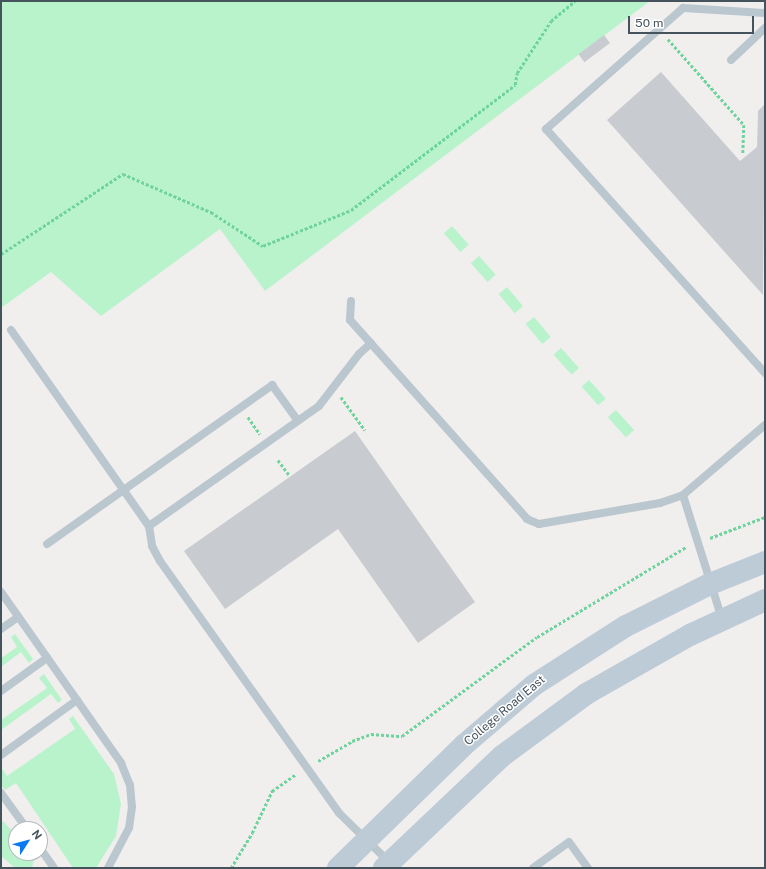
<!DOCTYPE html>
<html>
<head>
<meta charset="utf-8">
<style>
	body { margin:0 }
	#map { position:relative; width:766px; height:869px; overflow:hidden; background:#f1eeee; font-family:"Public Sans",sans-serif }
	div>[style] { position:absolute }
	.green>* { inset:0; background:#b9f3cc; transform-origin:0 0 }
	.building>* { inset:0; background:#c8ccd1; transform-origin:0 0 }
	.path>* { height:2.5px; margin-top:-1.25px; transform-origin:0; background:repeating-linear-gradient(90deg,#6ed39c 0 3px,transparent 0 5px) }
	.lane>* { height:8px; margin:-4px; padding:0 4px; transform-origin:4px; border-radius:4px; background:#bbc7cf }
	.secondary>* { height:22px; margin:-11px; padding:0 11px; transform-origin:11px; border-radius:11px; background:#bdcbd7 }
	span { translate:-50% -50%; white-space:nowrap; text-align:center; line-height:1.15; -webkit-text-stroke:3px #fff; paint-order:stroke }
	.street-label { font-size:12px; color:#45535d }
	.frame { position:absolute; inset:0; border:2px solid #45535d; pointer-events:none }
	.north { position:absolute; left:8px; top:821px; width:40px; height:40px; box-sizing:border-box; background:#fff; border:1px solid #b5babe; border-radius:50%; rotate:54deg; font-size:11px; font-weight:700; line-height:16px; text-align:center; color:#45535d }
	.north::after { content:''; display:block; margin:auto; width:14px; height:18px; background:#0a7aef; clip-path:polygon(50% 0,100% 100%,50% 72%,0 100%) }
	.scale { position:absolute; left:628px; top:16px; width:126px; height:18px; box-sizing:border-box; border:2px solid #45535d; border-top:0; padding-left:5px; font-size:12px; line-height:14px; white-space:nowrap; color:#45535d; -webkit-text-stroke:3px #fff; paint-order:stroke }
</style>
</head>
<body>
<div id="map">
	<div class="green">
		<i style="clip-path:polygon(1px 1px,650px 1px,265px 291px,220px 229px,101px 316px,51px 272px,1px 308px)"></i>
		<i style="left:452px;top:226px;width:25px;height:11px;rotate:48deg"></i>
		<i style="left:479px;top:256px;width:25px;height:11px;rotate:48deg"></i>
		<i style="left:507px;top:287px;width:25px;height:11px;rotate:50deg"></i>
		<i style="left:534px;top:317px;width:26px;height:11px;rotate:50deg"></i>
		<i style="left:561px;top:348px;width:27px;height:10px;rotate:48deg"></i>
		<i style="left:589px;top:380px;width:25px;height:10px;rotate:48deg"></i>
		<i style="left:616px;top:410px;width:27px;height:11px;rotate:48deg"></i>
		<i style="clip-path:polygon(15px 634px,33px 659px,29px 663px,21px 652px,1px 667px,1px 658px,17px 647px,11px 637px)"></i>
		<i style="clip-path:polygon(44px 674px,62px 700px,58px 703px,51px 694px,1px 730px,1px 720px,47px 688px,39px 678px)"></i>
		<i style="clip-path:polygon(73px 716px,114px 774px,121px 804px,116px 836px,96px 868px,73px 868px,16px 783px,5px 790px,1px 785px,1px 767px,7px 776px,75px 729px,69px 719px)"></i>
		<i style="clip-path:polygon(3px 821px,16px 835px,16px 853px,29px 853px,34px 860px,32px 868px,14px 867px,1px 856px,1px 822px)"></i>
	</div>
	<div class="building">
		<i style="left:604px;top:35px;width:10px;height:32px;rotate:53deg"></i>
		<i style="clip-path:polygon(661px 72px,740px 161px,757px 147px,758px 111px,765px 104px,763px 295px,607px 120px)"></i>
		<i style="clip-path:polygon(355px 431px,475px 602px,418px 643px,338px 529px,225px 609px,184px 551px)"></i>
	</div>
	<div class="path">
		<i style="left:668px;top:39px;width:115px;rotate:48.5deg"></i>
		<i style="left:744px;top:125px;width:28px;rotate:92deg"></i>
		<i style="left:1px;top:254px;width:146px;rotate:-33.3deg"></i>
		<i style="left:123px;top:174px;width:96px;rotate:23.4deg"></i>
		<i style="left:211px;top:212px;width:62px;rotate:33.2deg"></i>
		<i style="left:263px;top:246px;width:95px;rotate:-22.2deg"></i>
		<i style="left:351px;top:210px;width:206px;rotate:-37.3deg"></i>
		<i style="left:515px;top:85px;width:12px;rotate:-81deg"></i>
		<i style="left:517px;top:73px;width:62px;rotate:-56.8deg"></i>
		<i style="left:551px;top:21px;width:31px;rotate:-40deg"></i>
		<i style="left:341px;top:397px;width:41px;rotate:54deg"></i>
		<i style="left:248px;top:417px;width:21px;rotate:55deg"></i>
		<i style="left:278px;top:460px;width:20px;rotate:53deg"></i>
		<i style="left:710px;top:538px;width:59px;rotate:-20.9deg"></i>
		<i style="left:318px;top:761px;width:39px;rotate:-30deg"></i>
		<i style="left:352px;top:741px;width:20px;rotate:-20deg"></i>
		<i style="left:371px;top:734px;width:31px;rotate:4deg"></i>
		<i style="left:402px;top:736px;width:167px;rotate:-36.3deg"></i>
		<i style="left:537px;top:637px;width:174px;rotate:-31.1deg"></i>
		<i style="left:231px;top:868px;width:41px;rotate:-59deg"></i>
		<i style="left:252px;top:833px;width:47px;rotate:-64.5deg"></i>
		<i style="left:272px;top:791px;width:29px;rotate:-35deg"></i>
	</div>
	<div class="lane">
		<i style="left:765px;top:13px;width:82px;rotate:-176.5deg"></i>
		<i style="left:683px;top:8px;width:183px;rotate:138.5deg"></i>
		<i style="left:546px;top:129px;width:328px;rotate:48.1deg"></i>
		<i style="left:731px;top:60px;width:47px;rotate:-43.3deg"></i>
		<i style="left:351px;top:301px;width:19px;rotate:93deg"></i>
		<i style="left:350px;top:320px;width:266px;rotate:48.3deg"></i>
		<i style="left:527px;top:519px;width:13px;rotate:23deg"></i>
		<i style="left:539px;top:524px;width:123px;rotate:-9.8deg"></i>
		<i style="left:660px;top:503px;width:24px;rotate:-19deg"></i>
		<i style="left:11px;top:330px;width:240px;rotate:54.9deg"></i>
		<i style="left:371px;top:343px;width:16px;rotate:137deg"></i>
		<i style="left:359px;top:354px;width:66px;rotate:127.6deg"></i>
		<i style="left:319px;top:406px;width:208px;rotate:144.8deg"></i>
		<i style="left:149px;top:526px;width:20px;rotate:81deg"></i>
		<i style="left:152px;top:546px;width:17px;rotate:62deg"></i>
		<i style="left:160px;top:561px;width:309px;rotate:54.6deg"></i>
		<i style="left:339px;top:813px;width:71px;rotate:44.4deg"></i>
		<i style="left:47px;top:544px;width:276px;rotate:-35.2deg"></i>
		<i style="left:272px;top:385px;width:44px;rotate:54.2deg"></i>
		<i style="left:1px;top:592px;width:209px;rotate:54.9deg"></i>
		<i style="left:121px;top:763px;width:24px;rotate:68deg"></i>
		<i style="left:130px;top:785px;width:22px;rotate:85deg"></i>
		<i style="left:132px;top:807px;width:21px;rotate:98deg"></i>
		<i style="left:129px;top:828px;width:45px;rotate:117.7deg"></i>
		<i style="left:722px;top:619px;width:130px;rotate:-107.5deg"></i>
		<i style="left:683px;top:495px;width:108px;rotate:-40.5deg"></i>
		<i style="left:1px;top:629px;width:21px;rotate:-35deg"></i>
		<i style="left:1px;top:691px;width:57px;rotate:-35.7deg"></i>
		<i style="left:1px;top:755px;width:94px;rotate:-35.9deg"></i>
		<i style="left:1px;top:793px;width:44px;rotate:54.2deg"></i>
		<i style="left:40px;top:848px;width:24px;rotate:55deg"></i>
		<i style="left:533px;top:868px;width:44px;rotate:-35.8deg"></i>
		<i style="left:569px;top:842px;width:32px;rotate:54deg"></i>
	</div>
	<div class="secondary">
		<i style="left:338px;top:868px;width:176px;rotate:-44.3deg"></i>
		<i style="left:464px;top:745px;width:92px;rotate:-40.6deg"></i>
		<i style="left:534px;top:685px;width:109px;rotate:-32.7deg"></i>
		<i style="left:626px;top:626px;width:94px;rotate:-26.6deg"></i>
		<i style="left:710px;top:584px;width:59px;rotate:-21.8deg"></i>
		<i style="left:384px;top:868px;width:163px;rotate:-43.5deg"></i>
		<i style="left:502px;top:756px;width:104px;rotate:-36.4deg"></i>
		<i style="left:586px;top:694px;width:120px;rotate:-29.6deg"></i>
		<i style="left:690px;top:635px;width:83px;rotate:-25deg"></i>
	</div>
	<div class="street-label">
		<span style="left:505px;top:711px;rotate:-40deg">College Road East</span>
	</div>
	<div class="frame"></div>
	<div class="north">N</div>
	<div class="scale">50 m</div>
</div>
</body>
</html>
